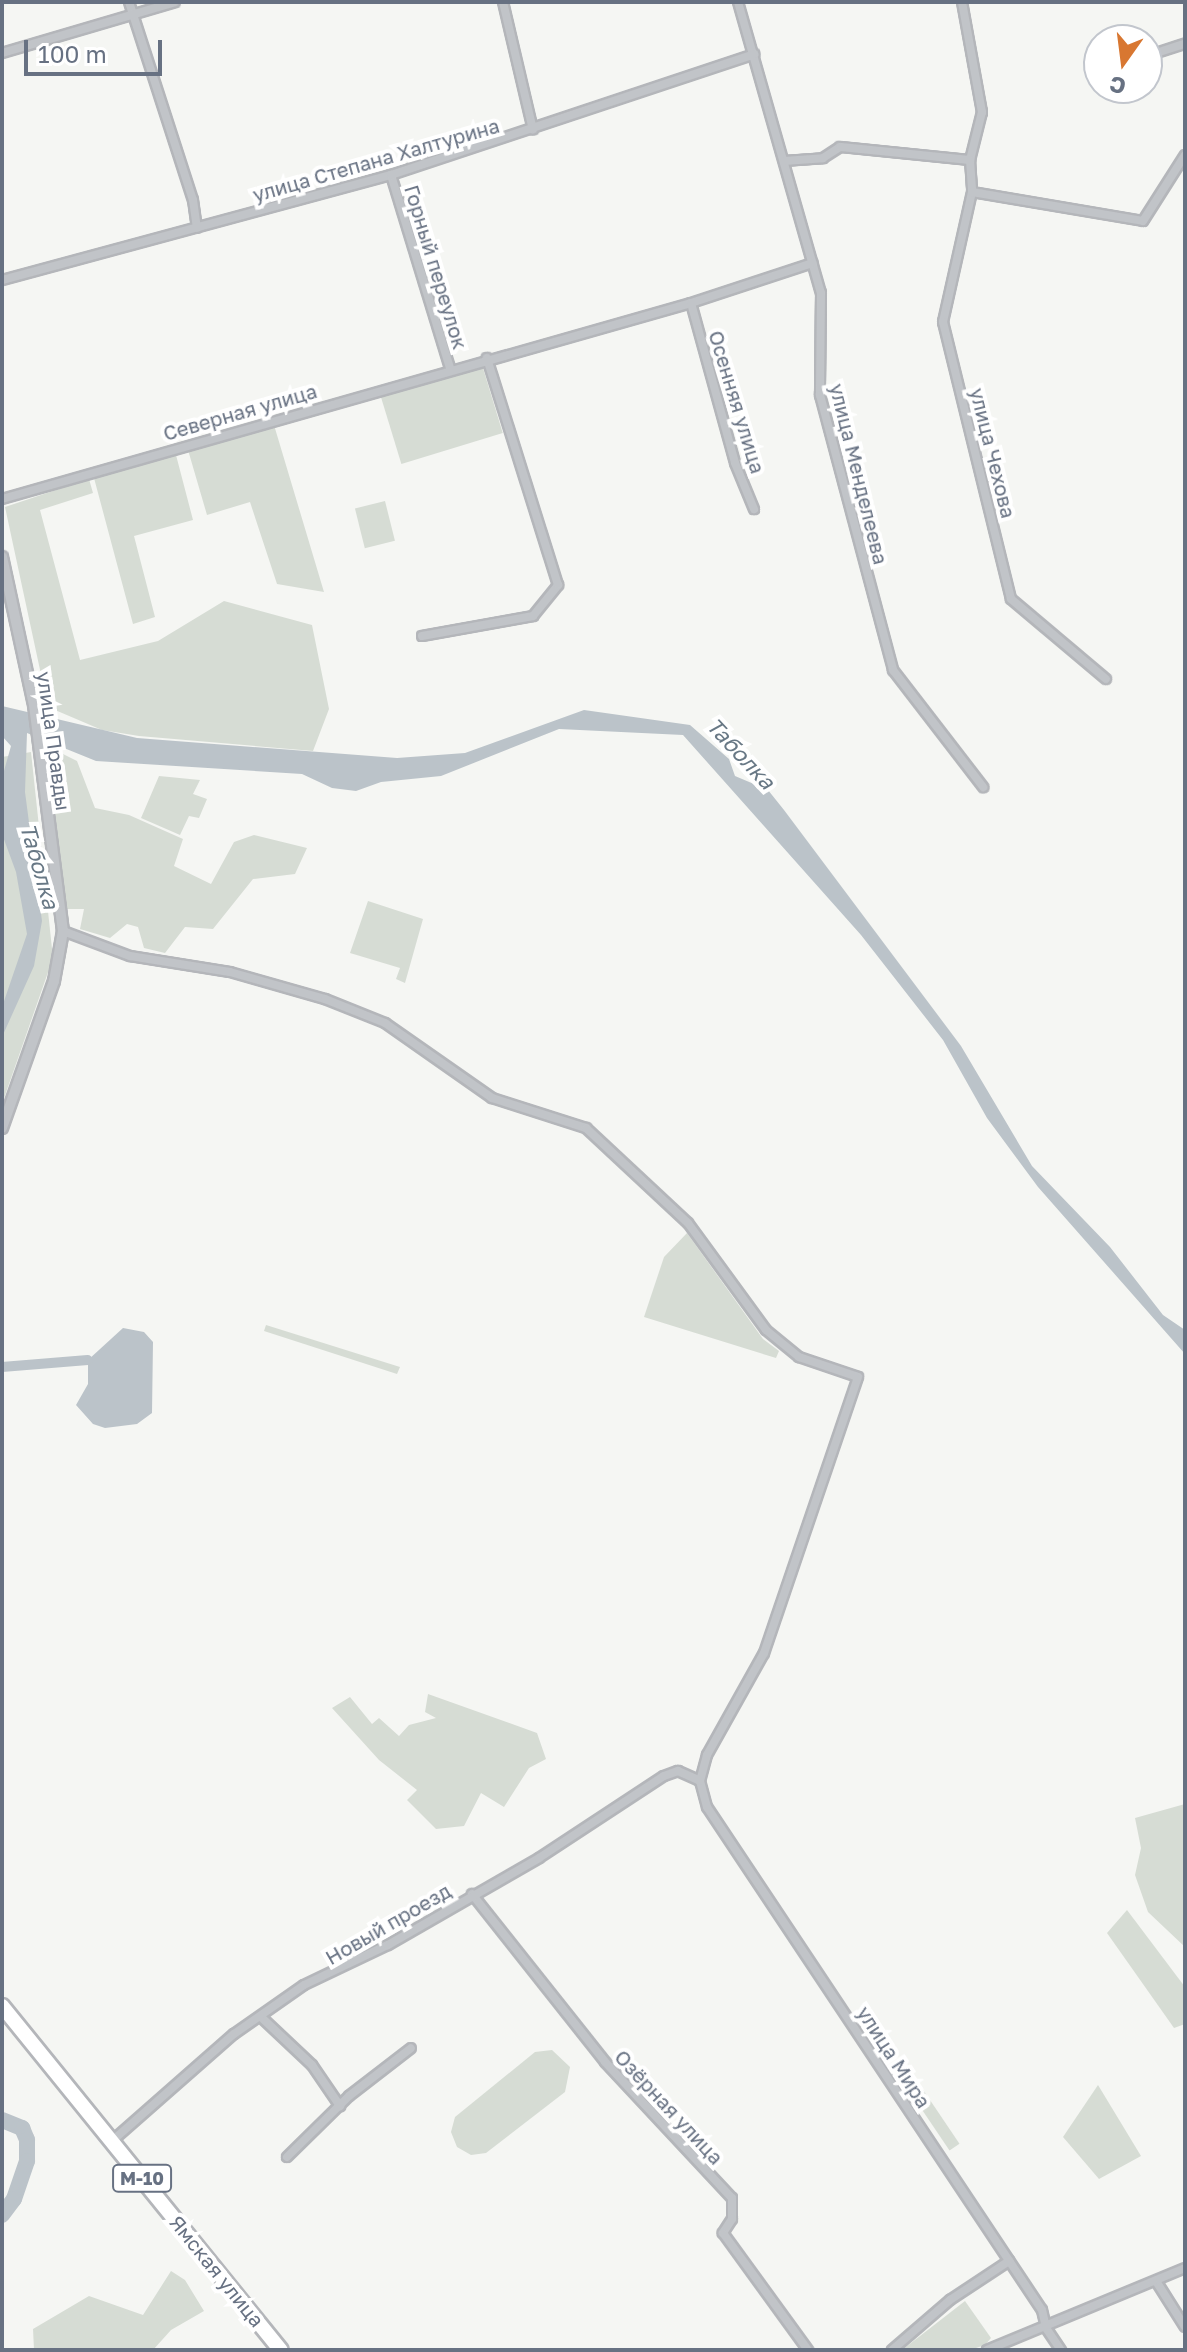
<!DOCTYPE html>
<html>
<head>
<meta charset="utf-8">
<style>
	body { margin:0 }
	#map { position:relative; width:1187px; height:2352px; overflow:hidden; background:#f5f6f3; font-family:"Golos Text",sans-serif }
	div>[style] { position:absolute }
	.green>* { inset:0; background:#d6dcd4; transform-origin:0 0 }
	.water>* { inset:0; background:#bbc3c9 }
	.canal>* { height:10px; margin:-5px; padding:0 5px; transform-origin:5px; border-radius:5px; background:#bbc3c9 }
	.river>* { height:16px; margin:-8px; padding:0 8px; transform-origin:8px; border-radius:8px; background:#bbc3c9 }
	.roads { filter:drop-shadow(2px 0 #b4b6ba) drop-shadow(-2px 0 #b4b6ba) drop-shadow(0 2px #b4b6ba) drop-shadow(0 -2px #b4b6ba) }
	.minor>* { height:8px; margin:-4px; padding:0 4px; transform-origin:4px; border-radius:4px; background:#c1c4c8 }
	.tertiary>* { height:10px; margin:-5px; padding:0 5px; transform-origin:5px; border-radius:5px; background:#c1c4c8 }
	.trunk>* { height:14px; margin:-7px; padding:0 7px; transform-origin:7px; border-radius:7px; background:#fff }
	span { translate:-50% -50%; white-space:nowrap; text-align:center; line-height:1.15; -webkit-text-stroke:8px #fff; paint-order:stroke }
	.shield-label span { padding:2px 6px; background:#fff; border:2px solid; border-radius:6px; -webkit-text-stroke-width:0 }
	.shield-label { font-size:18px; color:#677182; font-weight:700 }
	.street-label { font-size:20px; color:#677182 }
	.water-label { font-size:22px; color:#687885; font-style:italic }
	.frame { position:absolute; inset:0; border:4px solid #677182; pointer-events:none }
	.north { position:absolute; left:1083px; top:24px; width:80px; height:80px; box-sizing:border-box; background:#fff; border:2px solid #c2c6cd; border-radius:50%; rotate:194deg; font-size:22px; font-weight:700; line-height:32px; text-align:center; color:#677182 }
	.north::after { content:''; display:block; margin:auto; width:28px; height:36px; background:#d87731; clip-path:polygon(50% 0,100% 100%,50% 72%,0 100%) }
	.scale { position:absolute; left:24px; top:40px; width:138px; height:36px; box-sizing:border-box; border:4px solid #677182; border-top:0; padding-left:10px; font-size:24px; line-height:28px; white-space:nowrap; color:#677182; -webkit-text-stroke:6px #fff; paint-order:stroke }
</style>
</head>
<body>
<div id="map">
	<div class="green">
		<i style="left:482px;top:365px;width:71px;height:106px;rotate:73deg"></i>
		<i style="clip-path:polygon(274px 425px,324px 592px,277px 584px,250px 502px,207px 515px,188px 450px)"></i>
		<i style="clip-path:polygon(176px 455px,193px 520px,134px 536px,155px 617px,133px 624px,94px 478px)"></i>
		<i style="clip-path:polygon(89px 479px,93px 493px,40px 510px,80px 660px,158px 641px,224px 601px,312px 625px,329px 709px,313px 751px,139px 736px,102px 730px,48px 707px,5px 507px)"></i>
		<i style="left:385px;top:501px;width:41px;height:31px;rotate:76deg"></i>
		<i style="clip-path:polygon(49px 747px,77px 761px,95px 808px,129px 815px,183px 839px,174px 866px,211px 884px,234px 842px,254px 835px,307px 848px,295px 874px,253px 879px,213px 929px,185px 927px,165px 953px,144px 948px,138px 927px,127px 924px,110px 938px,80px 929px,84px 909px,64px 909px,45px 754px)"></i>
		<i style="clip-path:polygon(31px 752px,53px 958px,2px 1104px,2px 757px)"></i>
		<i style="clip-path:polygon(159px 776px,200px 780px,193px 794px,207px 799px,199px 818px,189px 816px,180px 835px,141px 818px)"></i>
		<i style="clip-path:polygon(368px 901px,423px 919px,405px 983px,396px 979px,400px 968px,350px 953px)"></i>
		<i style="clip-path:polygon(687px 1233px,763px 1339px,779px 1351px,776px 1358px,644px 1317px,664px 1257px)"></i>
		<i style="clip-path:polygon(266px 1325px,400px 1367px,397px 1374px,264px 1331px)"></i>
		<i style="clip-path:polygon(428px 1694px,537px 1733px,546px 1759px,529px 1768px,504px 1807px,481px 1793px,464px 1826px,436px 1829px,407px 1800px,417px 1790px,379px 1760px,332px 1708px,350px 1697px,372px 1724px,379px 1718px,399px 1736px,409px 1725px,436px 1718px,425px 1712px)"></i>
		<i style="clip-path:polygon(1185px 1804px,1185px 1947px,1148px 1912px,1135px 1875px,1141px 1848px,1135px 1818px)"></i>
		<i style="clip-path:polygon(1127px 1910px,1185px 1987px,1185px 2024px,1174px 2028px,1107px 1933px)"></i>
		<i style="clip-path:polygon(552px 2050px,570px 2067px,565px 2092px,486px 2153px,471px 2155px,457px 2147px,451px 2132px,455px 2117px,535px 2052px)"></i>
		<i style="left:903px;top:2060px;width:101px;height:12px;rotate:56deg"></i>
		<i style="clip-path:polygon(1098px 2085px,1141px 2156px,1099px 2179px,1063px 2137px)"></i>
		<i style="clip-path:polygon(171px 2271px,185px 2280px,204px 2311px,171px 2330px,153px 2350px,34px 2350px,33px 2329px,89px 2296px,143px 2315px)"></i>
		<i style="clip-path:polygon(965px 2301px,991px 2338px,985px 2345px,970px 2350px,902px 2350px)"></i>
	</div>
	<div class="water">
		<i style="clip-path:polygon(2px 706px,137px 738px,397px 758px,465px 753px,584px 710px,690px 725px,729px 759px,735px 776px,768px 790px,784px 810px,961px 1046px,1032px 1166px,1110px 1247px,1163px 1315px,1185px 1330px,1185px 1354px,1038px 1187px,987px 1118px,943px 1040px,861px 935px,683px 735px,559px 729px,441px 776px,381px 782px,356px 791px,332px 788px,302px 774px,96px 761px,27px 733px,25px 792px,42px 921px,34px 966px,2px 1037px,2px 1007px,27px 934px,16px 872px,2px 834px,2px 778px,11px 746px,2px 736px)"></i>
		<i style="clip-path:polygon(123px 1328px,144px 1332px,153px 1342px,152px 1413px,137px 1424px,105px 1428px,93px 1424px,76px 1405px,88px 1384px,88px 1360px)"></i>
	</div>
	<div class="canal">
		<i style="left:2px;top:1367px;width:86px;rotate:-4.7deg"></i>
	</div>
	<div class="river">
		<i style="left:2px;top:2120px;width:22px;rotate:22deg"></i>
		<i style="left:22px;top:2128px;width:13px;rotate:67deg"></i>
		<i style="left:27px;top:2140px;width:21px;rotate:90deg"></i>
		<i style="left:27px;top:2161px;width:40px;rotate:108.9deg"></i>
		<i style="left:14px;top:2199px;width:20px;rotate:127deg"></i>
	</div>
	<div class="roads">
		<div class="minor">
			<i style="left:129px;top:2px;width:208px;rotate:72.1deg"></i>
			<i style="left:193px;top:200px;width:28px;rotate:82deg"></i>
			<i style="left:503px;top:2px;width:131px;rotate:76.8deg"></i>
			<i style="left:738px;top:2px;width:303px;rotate:74.1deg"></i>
			<i style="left:821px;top:293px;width:102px;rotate:90.6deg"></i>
			<i style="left:820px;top:395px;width:285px;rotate:75.1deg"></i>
			<i style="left:893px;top:670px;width:148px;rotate:52.4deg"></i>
			<i style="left:962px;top:2px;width:112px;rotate:79.7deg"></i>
			<i style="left:982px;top:112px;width:49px;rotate:104deg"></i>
			<i style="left:970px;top:160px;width:32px;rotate:86deg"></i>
			<i style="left:972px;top:192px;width:133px;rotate:102.6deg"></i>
			<i style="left:943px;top:322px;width:285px;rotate:76.2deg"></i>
			<i style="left:1011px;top:599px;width:124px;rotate:40.1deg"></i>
			<i style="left:2px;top:53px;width:180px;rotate:-16.4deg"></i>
			<i style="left:1147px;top:56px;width:40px;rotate:-18deg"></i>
			<i style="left:784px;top:161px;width:39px;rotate:-4deg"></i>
			<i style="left:823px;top:158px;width:20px;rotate:-33deg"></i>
			<i style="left:840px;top:147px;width:131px;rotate:5.7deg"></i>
			<i style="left:391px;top:175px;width:202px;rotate:73deg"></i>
			<i style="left:972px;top:192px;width:173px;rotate:9.6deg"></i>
			<i style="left:1143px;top:221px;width:78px;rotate:-57.5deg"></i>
			<i style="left:2px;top:280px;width:403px;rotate:-15.1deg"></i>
			<i style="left:391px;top:175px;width:383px;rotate:-18.4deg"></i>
			<i style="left:691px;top:303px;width:166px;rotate:74.6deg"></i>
			<i style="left:735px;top:463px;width:50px;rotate:67.6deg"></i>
			<i style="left:2px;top:499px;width:716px;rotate:-15.88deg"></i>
			<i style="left:691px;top:303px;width:128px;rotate:-18.2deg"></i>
			<i style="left:422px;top:636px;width:113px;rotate:-10.2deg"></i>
			<i style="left:533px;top:616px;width:40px;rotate:-51deg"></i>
			<i style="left:558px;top:585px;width:238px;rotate:-107.4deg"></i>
			<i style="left:63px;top:931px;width:72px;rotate:20.5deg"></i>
			<i style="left:130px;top:956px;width:101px;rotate:9.1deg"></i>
			<i style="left:230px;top:972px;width:99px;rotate:15.9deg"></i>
			<i style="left:325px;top:999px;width:65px;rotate:21.8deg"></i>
			<i style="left:385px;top:1023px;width:131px;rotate:35deg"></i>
			<i style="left:492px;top:1098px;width:99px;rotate:17.7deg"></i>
			<i style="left:586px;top:1128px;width:139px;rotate:43deg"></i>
			<i style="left:688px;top:1223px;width:132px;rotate:53.9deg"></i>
			<i style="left:766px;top:1330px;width:43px;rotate:39.3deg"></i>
			<i style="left:799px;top:1357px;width:62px;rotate:18.7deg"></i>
			<i style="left:858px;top:1377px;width:292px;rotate:108.8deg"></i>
			<i style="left:764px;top:1653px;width:117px;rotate:119.2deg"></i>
			<i style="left:707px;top:1755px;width:27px;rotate:105deg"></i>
			<i style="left:700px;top:1781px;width:27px;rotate:75deg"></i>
			<i style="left:707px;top:1807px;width:604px;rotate:56.34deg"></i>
			<i style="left:1042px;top:2310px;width:18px;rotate:77deg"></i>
			<i style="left:1046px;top:2328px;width:27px;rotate:56deg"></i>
			<i style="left:472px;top:1894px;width:214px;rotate:51.6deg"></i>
			<i style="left:605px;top:2062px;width:186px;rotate:47deg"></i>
			<i style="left:732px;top:2198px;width:21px;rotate:90deg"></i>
			<i style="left:732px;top:2219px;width:17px;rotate:123deg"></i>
			<i style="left:723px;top:2233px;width:145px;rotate:54deg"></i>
			<i style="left:261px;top:2017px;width:70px;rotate:43.3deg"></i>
			<i style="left:312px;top:2065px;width:50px;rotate:55.7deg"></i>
			<i style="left:112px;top:2141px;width:162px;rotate:-41.3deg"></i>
			<i style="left:234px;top:2034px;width:85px;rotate:-35deg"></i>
			<i style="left:304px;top:1985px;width:93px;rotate:-25.5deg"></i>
			<i style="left:388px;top:1945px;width:174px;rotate:-29.9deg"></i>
			<i style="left:539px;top:1858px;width:149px;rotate:-33.3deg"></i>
			<i style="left:664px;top:1776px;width:15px;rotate:-20deg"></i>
			<i style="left:678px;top:1771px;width:24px;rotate:24deg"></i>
			<i style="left:287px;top:2157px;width:87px;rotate:-44.5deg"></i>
			<i style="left:349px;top:2096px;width:78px;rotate:-37.7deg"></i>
			<i style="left:1156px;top:2281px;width:54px;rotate:57.8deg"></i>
			<i style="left:892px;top:2350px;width:77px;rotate:-40.8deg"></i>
			<i style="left:950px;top:2300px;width:71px;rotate:-33.5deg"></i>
			<i style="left:987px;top:2350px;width:214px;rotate:-22.5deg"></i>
		</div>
		<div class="tertiary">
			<i style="left:2px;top:557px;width:151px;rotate:77.8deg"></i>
			<i style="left:34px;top:705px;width:228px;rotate:82.7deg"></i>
			<i style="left:63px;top:931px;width:51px;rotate:100.2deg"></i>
			<i style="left:54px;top:981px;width:156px;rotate:109.5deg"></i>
		</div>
		<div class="trunk">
			<i style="left:2px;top:2006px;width:443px;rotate:51deg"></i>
		</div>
	</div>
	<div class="shield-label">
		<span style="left:142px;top:2178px">М-10</span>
	</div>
	<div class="street-label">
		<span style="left:376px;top:160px;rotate:-16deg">улица Степана Халтурина</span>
		<span style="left:436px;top:267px;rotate:73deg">Горный переулок</span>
		<span style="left:737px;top:402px;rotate:73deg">Осенняя улица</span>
		<span style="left:240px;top:412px;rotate:-16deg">Северная улица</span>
		<span style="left:993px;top:453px;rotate:76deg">улица Чехова</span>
		<span style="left:859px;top:474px;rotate:76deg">улица Менделеева</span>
		<span style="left:54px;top:741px;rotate:82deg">улица Правды</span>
		<span style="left:388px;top:1924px;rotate:-30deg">Новый проезд</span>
		<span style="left:894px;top:2057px;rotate:57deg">улица Мира</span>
		<span style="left:669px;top:2107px;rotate:47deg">Озёрная улица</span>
		<span style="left:217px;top:2271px;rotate:51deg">Ямская улица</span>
	</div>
	<div class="water-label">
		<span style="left:741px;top:753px;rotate:47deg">Таболка</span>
		<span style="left:40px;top:866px;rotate:74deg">Таболка</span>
	</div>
	<div class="frame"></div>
	<div class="north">С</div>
	<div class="scale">100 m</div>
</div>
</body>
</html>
